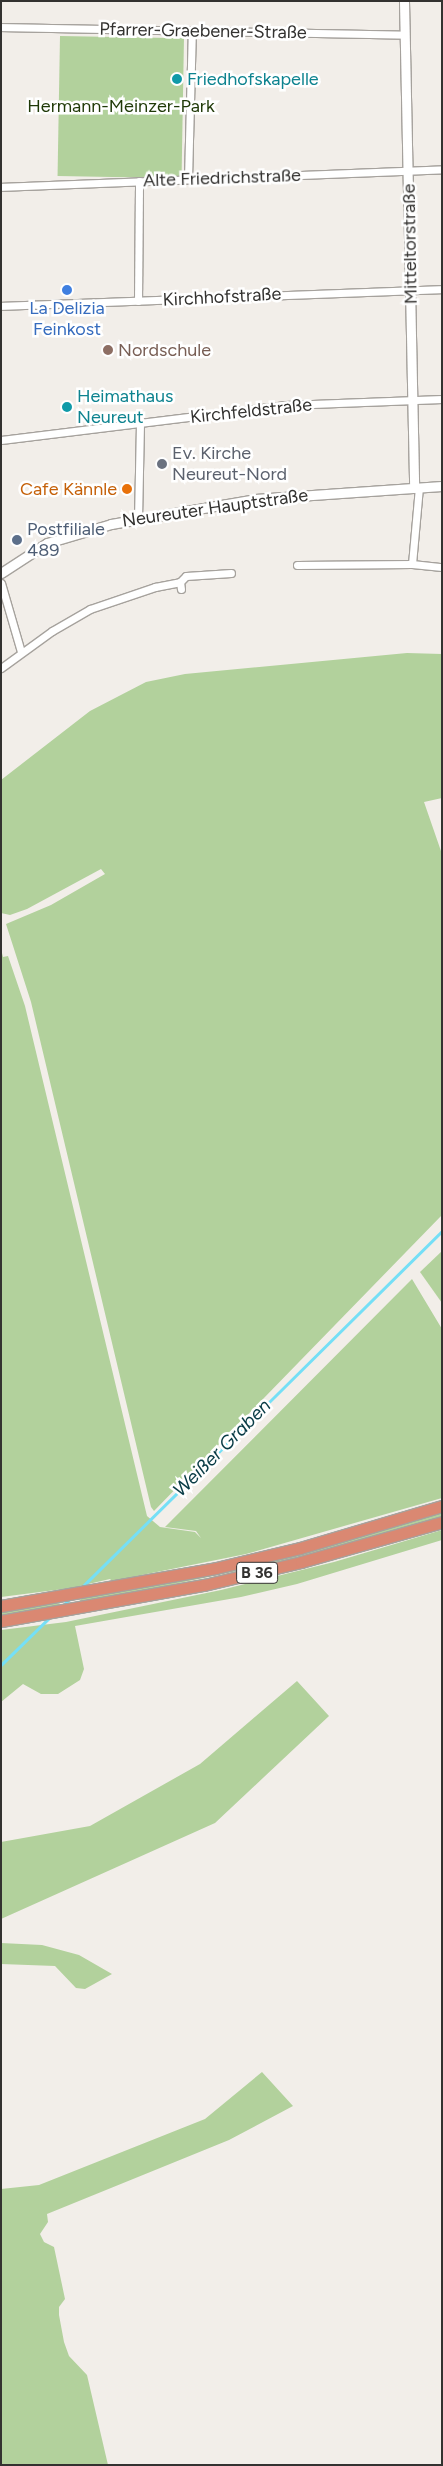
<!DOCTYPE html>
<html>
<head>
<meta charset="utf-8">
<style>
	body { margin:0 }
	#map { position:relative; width:443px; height:2466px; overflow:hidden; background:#f2eee9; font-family:Figtree,sans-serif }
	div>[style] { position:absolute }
	.green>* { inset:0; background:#b2d19c; transform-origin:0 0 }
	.stream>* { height:2.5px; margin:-1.25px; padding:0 1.25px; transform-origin:1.25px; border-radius:1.25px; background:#75dff6 }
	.roads { filter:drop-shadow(1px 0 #a6a29d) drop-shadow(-1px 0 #a6a29d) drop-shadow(0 1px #a6a29d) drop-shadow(0 -1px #a6a29d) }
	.minor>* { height:7px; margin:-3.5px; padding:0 3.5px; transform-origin:3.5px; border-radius:3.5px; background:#fff }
	.tertiary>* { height:9px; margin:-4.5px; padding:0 4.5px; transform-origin:4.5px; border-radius:4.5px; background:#fff }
	.trunk>* { height:11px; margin:-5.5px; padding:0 5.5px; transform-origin:5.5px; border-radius:5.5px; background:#da8872 }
	.dots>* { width:14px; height:14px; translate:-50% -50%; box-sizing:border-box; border:2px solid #fff; border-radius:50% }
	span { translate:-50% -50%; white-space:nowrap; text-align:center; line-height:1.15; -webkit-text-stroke:5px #fff; paint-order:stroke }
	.shield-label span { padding:1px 4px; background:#fff; border:1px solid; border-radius:4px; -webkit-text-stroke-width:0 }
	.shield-label { font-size:16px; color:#333230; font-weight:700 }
	.street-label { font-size:18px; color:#333230 }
	.culture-label { font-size:18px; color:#0d838f }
	.left { translate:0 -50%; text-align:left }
	.park-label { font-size:18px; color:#1f3907 }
	.shop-label { font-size:18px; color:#366cbe }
	.education-label { font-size:18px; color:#785e54 }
	.worship-label { font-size:18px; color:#5b616d }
	.food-label { font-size:18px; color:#c56008 }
	.right { translate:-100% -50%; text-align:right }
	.service-label { font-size:18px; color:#4e5e75 }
	.water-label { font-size:19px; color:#083b45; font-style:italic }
	.frame { position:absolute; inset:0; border:2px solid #333230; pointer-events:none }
</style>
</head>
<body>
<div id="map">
	<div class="green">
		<i style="left:60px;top:36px;width:124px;height:140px;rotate:1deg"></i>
		<i style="clip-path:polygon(407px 653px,442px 654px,442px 798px,424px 802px,442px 854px,442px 1215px,154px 1511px,151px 1507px,31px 1002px,6px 924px,51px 905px,105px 874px,101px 869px,27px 909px,10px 915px,1px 913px,1px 780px,90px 711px,146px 682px,185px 674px)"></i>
		<i style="clip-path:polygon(1px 949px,3px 957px,8px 956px,25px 1006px,147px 1516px,160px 1527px,195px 1532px,201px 1538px,196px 1531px,165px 1527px,412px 1279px,442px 1329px,442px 1498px,246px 1554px,112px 1581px,110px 1579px,71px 1588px,1px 1597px)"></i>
		<i style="clip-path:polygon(442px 1251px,442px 1303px,420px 1272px)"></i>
		<i style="clip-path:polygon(442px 1512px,442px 1516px,430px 1520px,272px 1564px,77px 1604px,81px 1599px,275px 1560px)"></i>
		<i style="clip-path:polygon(442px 1530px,442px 1540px,297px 1584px,241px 1597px,75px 1626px,84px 1669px,80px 1680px,58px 1694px,41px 1694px,23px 1684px,1px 1702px,1px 1630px,66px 1622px,221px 1590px,334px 1562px)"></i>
		<i style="clip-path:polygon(60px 1603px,57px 1607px,1px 1615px,1px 1611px)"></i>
		<i style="clip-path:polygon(297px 1681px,329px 1716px,215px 1823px,1px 1919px,1px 1842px,90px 1826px,200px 1764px)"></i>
		<i style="clip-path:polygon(1px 1943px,42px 1945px,79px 1955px,112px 1974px,85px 1989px,76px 1988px,55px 1966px,1px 1964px)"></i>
		<i style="clip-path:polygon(262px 2072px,293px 2106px,229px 2140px,47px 2214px,48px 2222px,40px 2234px,44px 2242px,54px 2247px,65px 2299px,59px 2307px,59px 2315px,64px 2342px,69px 2356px,87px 2375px,108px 2465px,1px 2465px,1px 2189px,39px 2185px,205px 2119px)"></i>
	</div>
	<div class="stream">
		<i style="left:82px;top:1587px;width:506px;rotate:-44.68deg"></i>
		<i style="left:62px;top:1606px;width:12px;rotate:-42deg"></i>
		<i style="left:1px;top:1665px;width:70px;rotate:-44.4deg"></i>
	</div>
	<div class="roads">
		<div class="minor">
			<i style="left:1px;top:27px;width:404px;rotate:1.1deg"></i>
			<i style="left:188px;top:179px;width:148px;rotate:-88.5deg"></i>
			<i style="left:1px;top:187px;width:441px;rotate:-2.3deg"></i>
			<i style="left:138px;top:301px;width:120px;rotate:-89.5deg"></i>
			<i style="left:1px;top:306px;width:441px;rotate:-2.2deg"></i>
			<i style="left:1px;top:440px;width:287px;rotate:-7deg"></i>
			<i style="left:286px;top:405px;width:156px;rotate:-2.2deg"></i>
			<i style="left:419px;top:487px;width:77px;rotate:95.2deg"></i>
			<i style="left:412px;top:564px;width:30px;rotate:6deg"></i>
			<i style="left:138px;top:519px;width:97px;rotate:-88.8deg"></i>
			<i style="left:297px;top:565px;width:115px;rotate:-0.5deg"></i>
			<i style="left:180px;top:582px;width:8px;rotate:-45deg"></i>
			<i style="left:186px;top:576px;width:45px;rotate:-3.8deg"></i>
			<i style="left:1px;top:583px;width:72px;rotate:73.8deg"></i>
			<i style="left:1px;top:668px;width:63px;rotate:-36deg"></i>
			<i style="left:52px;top:631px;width:44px;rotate:-30.1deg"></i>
			<i style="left:90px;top:609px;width:69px;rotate:-18.7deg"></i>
			<i style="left:155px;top:587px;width:25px;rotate:-11deg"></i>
			<i style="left:180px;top:582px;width:7px;rotate:82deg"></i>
		</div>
		<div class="tertiary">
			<i style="left:404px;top:1px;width:487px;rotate:88.8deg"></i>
			<i style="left:1px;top:573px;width:55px;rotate:-33.1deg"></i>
			<i style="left:47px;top:543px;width:67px;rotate:-16.5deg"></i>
			<i style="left:111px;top:524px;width:146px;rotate:-9.8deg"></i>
			<i style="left:255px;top:499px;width:187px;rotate:-4deg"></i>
		</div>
		<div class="trunk">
			<i style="left:1px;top:1606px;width:218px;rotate:-10deg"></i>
			<i style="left:216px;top:1568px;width:86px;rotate:-13.4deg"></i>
			<i style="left:300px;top:1548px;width:148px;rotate:-16.5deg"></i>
			<i style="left:1px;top:1621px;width:206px;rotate:-10.1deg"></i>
			<i style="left:204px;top:1585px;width:100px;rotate:-13.3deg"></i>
			<i style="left:301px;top:1562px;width:147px;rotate:-15.8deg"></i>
		</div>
	</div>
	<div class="dots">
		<i style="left:177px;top:79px;background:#0f9aa8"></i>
		<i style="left:67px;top:290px;background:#3f7fe0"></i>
		<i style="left:108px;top:350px;background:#8d6e63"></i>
		<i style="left:67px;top:407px;background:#0f9aa8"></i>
		<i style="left:162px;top:464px;background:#6b7280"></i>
		<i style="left:127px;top:489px;background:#e8710a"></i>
		<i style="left:17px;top:540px;background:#5c6f8a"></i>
	</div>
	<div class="shield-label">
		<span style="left:257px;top:1573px">B 36</span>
	</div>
	<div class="street-label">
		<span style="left:203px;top:31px;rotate:1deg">Pfarrer-Graebener-Straße</span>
		<span style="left:222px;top:178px;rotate:-2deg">Alte Friedrichstraße</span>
		<span style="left:410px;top:244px;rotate:-91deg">Mitteltorstraße</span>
		<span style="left:222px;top:297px;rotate:-3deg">Kirchhofstraße</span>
		<span style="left:251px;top:411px;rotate:-6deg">Kirchfeldstraße</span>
		<span style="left:215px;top:508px;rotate:-8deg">Neureuter Hauptstraße</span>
	</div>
	<div class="culture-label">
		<span class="left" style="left:187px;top:79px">Friedhofskapelle</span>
		<span class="left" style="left:77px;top:407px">Heimathaus<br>Neureut</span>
	</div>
	<div class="park-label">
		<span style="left:121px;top:106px">Hermann-Meinzer-Park</span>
	</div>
	<div class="shop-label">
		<span style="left:67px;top:319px">La Delizia<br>Feinkost</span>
	</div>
	<div class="education-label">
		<span class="left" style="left:118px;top:350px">Nordschule</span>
	</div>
	<div class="worship-label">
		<span class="left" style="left:172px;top:464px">Ev. Kirche<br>Neureut-Nord</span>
	</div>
	<div class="food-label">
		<span class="right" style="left:117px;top:489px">Cafe Kännle</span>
	</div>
	<div class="service-label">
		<span class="left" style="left:27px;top:540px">Postfiliale<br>489</span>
	</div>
	<div class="water-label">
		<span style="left:222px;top:1448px;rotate:-45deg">Weißer Graben</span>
	</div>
	<div class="frame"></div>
</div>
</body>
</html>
